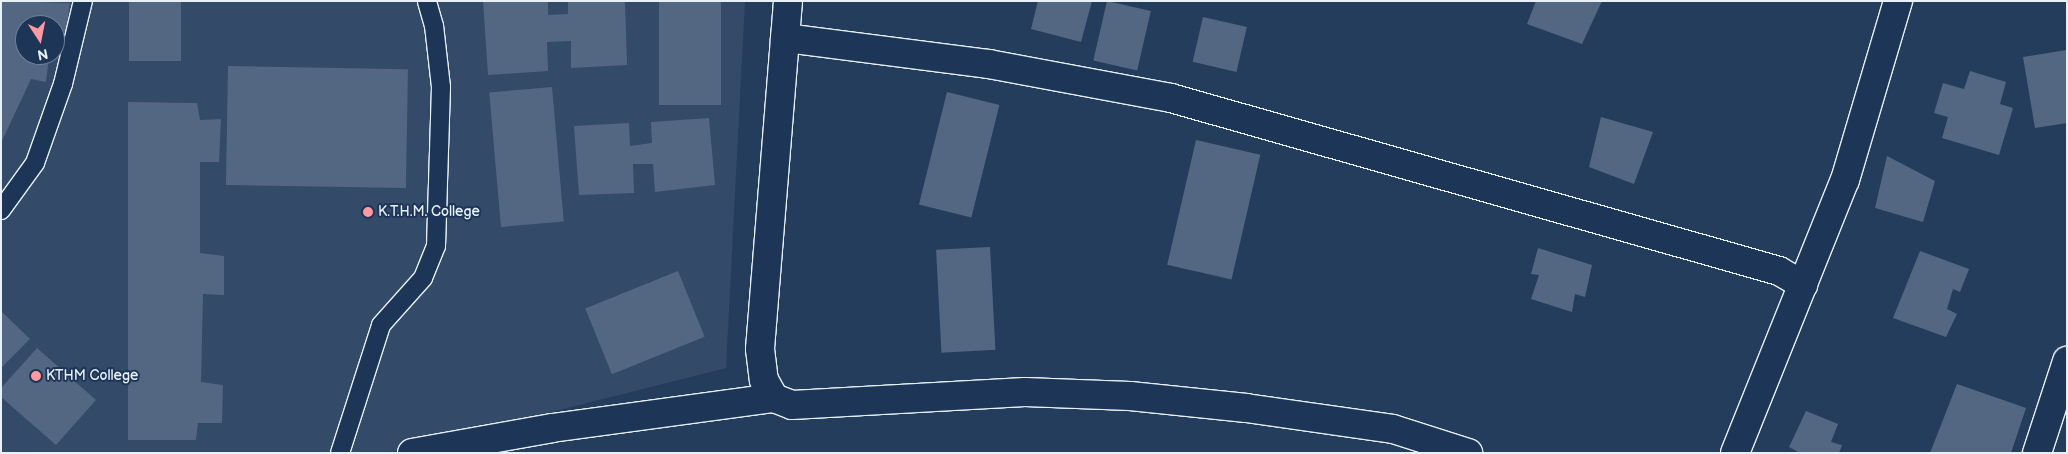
<!DOCTYPE html>
<html>
<head>
<meta charset="utf-8">
<style>
	body { margin:0 }
	#map { position:relative; width:2068px; height:454px; overflow:hidden; background:#253d5d; font-family:"Balsamiq Sans",sans-serif }
	div>[style] { position:absolute }
	.built>* { inset:0; background:#334a68 }
	.building>* { inset:0; background:#536782; transform-origin:0 0 }
	.roads { filter:drop-shadow(1px 0 #e8f1f8) drop-shadow(-1px 0 #e8f1f8) drop-shadow(0 1px #e8f1f8) drop-shadow(0 -1px #e8f1f8) }
	.lane>* { height:18px; margin:-9px; padding:0 9px; transform-origin:9px; border-radius:9px; background:#1d3557 }
	.street>* { height:28px; margin:-14px; padding:0 14px; transform-origin:14px; border-radius:14px; background:#1d3557 }
	.dots>* { width:14px; height:14px; translate:-50% -50%; box-sizing:border-box; border:2px solid #1d3557; border-radius:50% }
	span { translate:-50% -50%; white-space:nowrap; text-align:center; line-height:1.15; -webkit-text-stroke:4px #1d3557; paint-order:stroke }
	.poi-label { font-size:14px; color:#e8f1f8 }
	.left { translate:0 -50%; text-align:left }
	.frame { position:absolute; inset:0; border:2px solid #e8f1f8; pointer-events:none }
	.north { position:absolute; left:15px; top:15px; width:50px; height:50px; box-sizing:border-box; background:#1d3557; border:1px solid #6e8097; border-radius:50%; rotate:169deg; font-size:14px; font-weight:700; line-height:20px; text-align:center; color:#e8f1f8 }
	.north::after { content:''; display:block; margin:auto; width:18px; height:22px; background:#ff9aa2; clip-path:polygon(50% 0,100% 100%,50% 72%,0 100%) }
</style>
</head>
<body>
<div id="map">
	<div class="built">
		<i style="clip-path:polygon(evenodd,1px 1px,745px 1px,726px 368px,389px 453px,1px 453px,1px 1px,25px 25px,55px 25px,55px 55px,25px 55px,25px 25px)"></i>
	</div>
	<div class="building">
		<i style="clip-path:polygon(1px 1px,70px 3px,63px 49px,55px 54px,55px 25px,25px 25px,25px 55px,53px 55px,49px 57px,46px 82px,31px 79px,1px 143px)"></i>
		<i style="left:129px;top:1px;width:52px;height:60px"></i>
		<i style="clip-path:polygon(483px 1px,548px 1px,548px 15px,568px 14px,568px 1px,625px 1px,627px 65px,571px 68px,571px 41px,547px 42px,548px 71px,488px 75px)"></i>
		<i style="left:659px;top:1px;width:62px;height:104px"></i>
		<i style="clip-path:polygon(1038px 1px,1092px 1px,1081px 42px,1031px 29px)"></i>
		<i style="left:1107px;top:1px;width:45px;height:61px;rotate:13deg"></i>
		<i style="clip-path:polygon(1536px 1px,1602px 1px,1582px 44px,1527px 24px)"></i>
		<i style="left:1203px;top:17px;width:45px;height:46px;rotate:13deg"></i>
		<i style="clip-path:polygon(2067px 50px,2067px 123px,2035px 128px,2023px 57px)"></i>
		<i style="left:228px;top:66px;width:180px;height:119px;rotate:1deg"></i>
		<i style="clip-path:polygon(1970px 71px,2006px 82px,2000px 104px,2013px 108px,1999px 155px,1942px 138px,1948px 117px,1934px 113px,1943px 83px,1964px 89px)"></i>
		<i style="left:552px;top:87px;width:135px;height:63px;rotate:85deg"></i>
		<i style="left:947px;top:92px;width:54px;height:116px;rotate:14deg"></i>
		<i style="clip-path:polygon(128px 102px,197px 103px,200px 120px,221px 119px,219px 162px,200px 162px,200px 253px,224px 256px,224px 295px,203px 294px,201px 382px,223px 385px,222px 423px,198px 423px,196px 440px,128px 440px)"></i>
		<i style="clip-path:polygon(1601px 117px,1653px 132px,1634px 184px,1589px 167px)"></i>
		<i style="clip-path:polygon(709px 118px,715px 185px,655px 192px,653px 164px,633px 164px,634px 193px,579px 195px,574px 126px,629px 123px,630px 146px,652px 143px,651px 122px)"></i>
		<i style="left:1196px;top:140px;width:66px;height:128px;rotate:13deg"></i>
		<i style="clip-path:polygon(1887px 156px,1935px 181px,1923px 222px,1875px 208px)"></i>
		<i style="left:990px;top:247px;width:103px;height:54px;rotate:87deg"></i>
		<i style="clip-path:polygon(1538px 248px,1592px 265px,1585px 297px,1575px 294px,1572px 312px,1531px 299px,1539px 275px,1531px 274px)"></i>
		<i style="clip-path:polygon(1920px 251px,1969px 269px,1960px 292px,1953px 289px,1947px 309px,1957px 314px,1946px 337px,1893px 318px)"></i>
		<i style="left:678px;top:271px;width:71px;height:100px;rotate:68deg"></i>
		<i style="clip-path:polygon(1px 311px,30px 339px,1px 368px)"></i>
		<i style="clip-path:polygon(37px 348px,96px 400px,56px 445px,1px 397px,1px 388px)"></i>
		<i style="clip-path:polygon(1957px 384px,2026px 408px,2011px 453px,1930px 453px)"></i>
		<i style="clip-path:polygon(1806px 411px,1838px 424px,1831px 442px,1842px 445px,1839px 453px,1800px 453px,1789px 447px)"></i>
	</div>
	<div class="roads">
		<div class="lane">
			<i style="left:1px;top:210px;width:58px;rotate:-54.1deg"></i>
			<i style="left:35px;top:163px;width:84px;rotate:-70.5deg"></i>
			<i style="left:63px;top:84px;width:85px;rotate:-76.5deg"></i>
			<i style="left:340px;top:453px;width:134px;rotate:-72.2deg"></i>
			<i style="left:381px;top:325px;width:63px;rotate:-48.2deg"></i>
			<i style="left:423px;top:278px;width:35px;rotate:-68deg"></i>
			<i style="left:436px;top:246px;width:159px;rotate:-88.2deg"></i>
			<i style="left:441px;top:87px;width:61px;rotate:-96.5deg"></i>
			<i style="left:434px;top:26px;width:26px;rotate:-106deg"></i>
		</div>
		<div class="street">
			<i style="left:788px;top:1px;width:349px;rotate:94.6deg"></i>
			<i style="left:760px;top:349px;width:31px;rotate:83deg"></i>
			<i style="left:764px;top:380px;width:21px;rotate:61deg"></i>
			<i style="left:774px;top:398px;width:19px;rotate:21deg"></i>
			<i style="left:792px;top:405px;width:233px;rotate:-3.2deg"></i>
			<i style="left:1025px;top:392px;width:105px;rotate:2.2deg"></i>
			<i style="left:1130px;top:396px;width:117px;rotate:5.9deg"></i>
			<i style="left:1246px;top:408px;width:148px;rotate:8.1deg"></i>
			<i style="left:1393px;top:429px;width:79px;rotate:17.7deg"></i>
			<i style="left:785px;top:38px;width:206px;rotate:7.3deg"></i>
			<i style="left:989px;top:64px;width:185px;rotate:10.6deg"></i>
			<i style="left:1171px;top:98px;width:632px;rotate:15.88deg"></i>
			<i style="left:1779px;top:271px;width:28px;rotate:30deg"></i>
			<i style="left:412px;top:453px;width:142px;rotate:-10.1deg"></i>
			<i style="left:552px;top:428px;width:224px;rotate:-7.7deg"></i>
			<i style="left:1735px;top:453px;width:294px;rotate:-68.1deg"></i>
			<i style="left:1845px;top:180px;width:187px;rotate:-73.5deg"></i>
			<i style="left:2037px;top:453px;width:97px;rotate:-71.9deg"></i>
		</div>
	</div>
	<div class="dots">
		<i style="left:368px;top:212px;background:#ff9aa2"></i>
		<i style="left:36px;top:376px;background:#ff9aa2"></i>
	</div>
	<div class="poi-label">
		<span class="left" style="left:378px;top:212px">K.T.H.M. College</span>
		<span class="left" style="left:46px;top:376px">KTHM College</span>
	</div>
	<div class="frame"></div>
	<div class="north">N</div>
</div>
</body>
</html>
